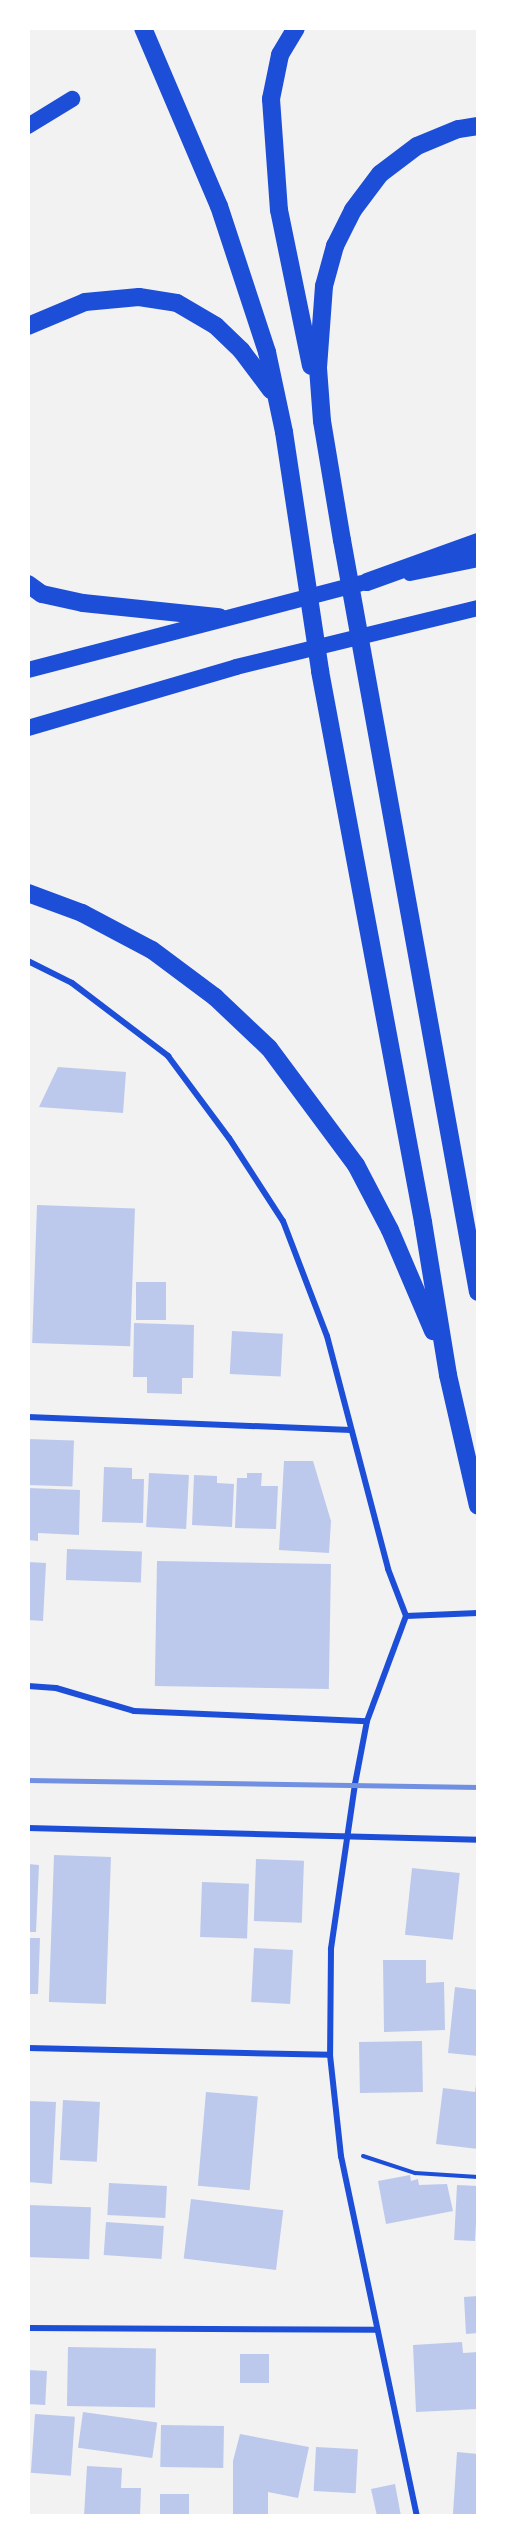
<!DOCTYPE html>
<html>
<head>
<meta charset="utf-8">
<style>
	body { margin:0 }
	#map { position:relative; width:506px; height:2544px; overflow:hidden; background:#f2f2f2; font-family:Poppins,sans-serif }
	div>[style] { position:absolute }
	.building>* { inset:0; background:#bdc9ec; transform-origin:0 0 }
	.path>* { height:4px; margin:-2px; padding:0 2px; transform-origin:2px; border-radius:2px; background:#1d4ed8 }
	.minor>* { height:6px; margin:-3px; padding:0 3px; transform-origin:3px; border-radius:3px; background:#1d4ed8 }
	.trunk>* { height:16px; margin:-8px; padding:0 8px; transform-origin:8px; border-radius:8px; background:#1d4ed8 }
	.motorway>* { height:18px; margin:-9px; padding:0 9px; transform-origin:9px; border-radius:9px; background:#1d4ed8 }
	.rail>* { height:4.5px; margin:-2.25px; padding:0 2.25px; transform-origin:2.25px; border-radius:2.25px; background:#7290e2 }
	span { translate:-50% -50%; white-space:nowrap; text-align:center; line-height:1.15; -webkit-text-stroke:5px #fff; paint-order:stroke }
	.frame { position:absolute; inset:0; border:30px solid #fff; pointer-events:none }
</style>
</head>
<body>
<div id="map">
	<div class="building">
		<i style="clip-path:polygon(58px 1067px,126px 1072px,123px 1113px,39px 1107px)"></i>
		<i style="left:37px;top:1205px;width:98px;height:138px;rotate:2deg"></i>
		<i style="left:136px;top:1282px;width:30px;height:38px"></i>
		<i style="clip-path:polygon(134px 1323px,194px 1325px,193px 1378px,182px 1378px,182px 1394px,147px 1393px,147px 1377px,133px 1377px)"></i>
		<i style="left:232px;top:1331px;width:51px;height:43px;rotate:3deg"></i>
		<i style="left:28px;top:1439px;width:46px;height:46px;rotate:2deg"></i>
		<i style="clip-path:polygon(284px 1461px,313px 1461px,331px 1521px,329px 1553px,279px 1550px)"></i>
		<i style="clip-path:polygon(104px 1467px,132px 1468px,132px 1479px,144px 1479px,143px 1523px,102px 1522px)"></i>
		<i style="left:149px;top:1473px;width:40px;height:54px;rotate:3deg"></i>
		<i style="clip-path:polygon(247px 1473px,262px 1473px,261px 1486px,278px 1486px,276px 1529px,235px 1528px,237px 1478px,247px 1478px)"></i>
		<i style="clip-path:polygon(194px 1475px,217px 1476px,217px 1483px,234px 1484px,232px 1527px,192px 1525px)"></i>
		<i style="clip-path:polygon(28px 1488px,80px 1490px,79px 1535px,38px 1533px,38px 1541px,28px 1540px)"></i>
		<i style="left:67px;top:1549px;width:75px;height:31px;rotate:2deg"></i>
		<i style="left:157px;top:1561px;width:174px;height:125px;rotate:1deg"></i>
		<i style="clip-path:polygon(28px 1562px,46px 1563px,43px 1621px,28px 1620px)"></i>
		<i style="left:54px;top:1855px;width:57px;height:147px;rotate:2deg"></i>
		<i style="left:256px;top:1859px;width:48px;height:62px;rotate:2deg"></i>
		<i style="clip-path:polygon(28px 1864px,39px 1865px,36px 1932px,28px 1932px)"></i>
		<i style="left:412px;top:1868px;width:48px;height:67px;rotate:6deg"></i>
		<i style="left:202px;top:1882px;width:47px;height:55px;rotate:2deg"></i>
		<i style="clip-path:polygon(28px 1938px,40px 1938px,38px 1994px,28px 1994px)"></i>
		<i style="left:254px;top:1948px;width:39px;height:54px;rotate:3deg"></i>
		<i style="clip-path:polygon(383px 1960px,426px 1960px,426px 1983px,444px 1982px,445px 2030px,384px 2032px)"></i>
		<i style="clip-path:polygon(455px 1987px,478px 1990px,478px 2056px,448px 2053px)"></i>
		<i style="left:422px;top:2041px;width:51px;height:63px;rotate:89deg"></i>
		<i style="clip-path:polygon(476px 2085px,478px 2149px,436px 2144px,443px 2088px,475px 2092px)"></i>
		<i style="left:206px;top:2092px;width:52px;height:94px;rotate:5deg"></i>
		<i style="left:63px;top:2100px;width:37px;height:60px;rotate:3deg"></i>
		<i style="clip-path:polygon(28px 2101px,56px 2102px,52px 2184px,28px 2182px)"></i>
		<i style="clip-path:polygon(410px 2175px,411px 2181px,418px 2179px,419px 2185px,447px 2184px,453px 2211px,386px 2224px,378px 2181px)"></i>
		<i style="left:109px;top:2183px;width:58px;height:32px;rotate:3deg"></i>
		<i style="left:457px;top:2185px;width:21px;height:55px;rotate:3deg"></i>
		<i style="left:191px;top:2199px;width:93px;height:60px;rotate:7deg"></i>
		<i style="left:28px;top:2205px;width:63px;height:52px;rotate:2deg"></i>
		<i style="left:106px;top:2222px;width:58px;height:33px;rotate:4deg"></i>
		<i style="clip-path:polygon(478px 2296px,478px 2333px,466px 2334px,464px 2297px)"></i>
		<i style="clip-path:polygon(462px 2342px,463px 2353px,478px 2352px,478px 2409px,416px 2412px,413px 2345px)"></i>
		<i style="left:68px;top:2347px;width:88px;height:59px;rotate:1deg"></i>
		<i style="left:240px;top:2354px;width:29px;height:29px"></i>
		<i style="left:28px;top:2370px;width:19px;height:34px;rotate:3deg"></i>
		<i style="left:83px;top:2412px;width:75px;height:36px;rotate:8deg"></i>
		<i style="left:35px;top:2414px;width:40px;height:59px;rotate:4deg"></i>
		<i style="left:161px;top:2425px;width:63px;height:42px;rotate:1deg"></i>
		<i style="clip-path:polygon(240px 2434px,309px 2447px,298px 2498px,268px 2492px,268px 2516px,233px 2516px,233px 2461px)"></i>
		<i style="left:316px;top:2447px;width:42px;height:44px;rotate:3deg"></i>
		<i style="clip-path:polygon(457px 2452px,478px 2454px,478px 2516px,453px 2514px)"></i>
		<i style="clip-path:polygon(87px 2466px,122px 2468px,121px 2488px,141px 2488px,140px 2516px,84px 2516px)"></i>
		<i style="clip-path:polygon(395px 2484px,401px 2516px,377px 2516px,371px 2489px)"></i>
		<i style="left:160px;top:2494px;width:29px;height:22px"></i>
	</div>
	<div class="path">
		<i style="left:363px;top:2156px;width:55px;rotate:18.1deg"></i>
		<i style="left:415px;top:2173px;width:63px;rotate:3.6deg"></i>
	</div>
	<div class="minor">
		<i style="left:28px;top:961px;width:49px;rotate:26.6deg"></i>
		<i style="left:72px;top:983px;width:121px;rotate:37.2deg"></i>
		<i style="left:168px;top:1056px;width:102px;rotate:53.4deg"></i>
		<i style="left:229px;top:1138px;width:99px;rotate:57deg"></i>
		<i style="left:283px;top:1221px;width:123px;rotate:69.1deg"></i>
		<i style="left:327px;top:1336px;width:241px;rotate:75.3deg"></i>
		<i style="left:388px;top:1569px;width:50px;rotate:69deg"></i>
		<i style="left:406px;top:1616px;width:112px;rotate:110.4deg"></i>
		<i style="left:367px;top:1721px;width:64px;rotate:100.8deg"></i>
		<i style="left:355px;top:1784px;width:167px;rotate:98.3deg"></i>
		<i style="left:331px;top:1949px;width:106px;rotate:90.5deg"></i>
		<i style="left:330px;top:2055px;width:102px;rotate:83.8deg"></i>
		<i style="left:341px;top:2156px;width:368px;rotate:78.1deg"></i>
		<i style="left:28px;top:1417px;width:323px;rotate:2.3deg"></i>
		<i style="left:406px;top:1616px;width:72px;rotate:-2.4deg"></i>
		<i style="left:28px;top:1686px;width:28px;rotate:4deg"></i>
		<i style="left:56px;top:1688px;width:81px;rotate:16.4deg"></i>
		<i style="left:134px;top:1711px;width:233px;rotate:2.5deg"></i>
		<i style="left:28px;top:1828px;width:450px;rotate:1.5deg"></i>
		<i style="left:28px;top:2048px;width:302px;rotate:1.3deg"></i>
		<i style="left:28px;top:2328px;width:349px;rotate:0.3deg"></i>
	</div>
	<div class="trunk">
		<i style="left:28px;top:126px;width:52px;rotate:-31.5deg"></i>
		<i style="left:410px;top:573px;width:69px;rotate:-11.6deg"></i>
		<i style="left:28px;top:670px;width:344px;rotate:-14.6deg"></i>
		<i style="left:28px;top:728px;width:217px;rotate:-16.3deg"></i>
		<i style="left:236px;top:667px;width:249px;rotate:-13.7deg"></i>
	</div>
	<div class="motorway">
		<i style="left:143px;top:28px;width:194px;rotate:66.9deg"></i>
		<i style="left:219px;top:206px;width:154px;rotate:71.8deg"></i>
		<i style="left:267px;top:352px;width:82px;rotate:78deg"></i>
		<i style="left:284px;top:432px;width:242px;rotate:81.4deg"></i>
		<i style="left:320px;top:671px;width:561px;rotate:79.41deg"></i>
		<i style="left:423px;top:1222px;width:155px;rotate:80.7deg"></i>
		<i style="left:448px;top:1375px;width:134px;rotate:77.1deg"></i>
		<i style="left:296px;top:28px;width:31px;rotate:121deg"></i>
		<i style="left:280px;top:55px;width:45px;rotate:101.6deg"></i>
		<i style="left:271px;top:99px;width:111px;rotate:85.9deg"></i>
		<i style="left:279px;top:210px;width:159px;rotate:78.4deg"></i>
		<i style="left:478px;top:126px;width:20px;rotate:171deg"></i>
		<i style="left:458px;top:129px;width:44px;rotate:157.5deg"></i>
		<i style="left:417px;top:146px;width:46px;rotate:142.9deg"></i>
		<i style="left:380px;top:174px;width:45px;rotate:126.9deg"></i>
		<i style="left:353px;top:210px;width:40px;rotate:116.6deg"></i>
		<i style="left:335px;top:246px;width:41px;rotate:105.4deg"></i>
		<i style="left:324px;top:286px;width:82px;rotate:94.2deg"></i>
		<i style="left:318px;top:368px;width:53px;rotate:85.7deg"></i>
		<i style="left:322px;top:421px;width:121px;rotate:80.5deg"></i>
		<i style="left:342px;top:540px;width:764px;rotate:79.75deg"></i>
		<i style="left:28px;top:326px;width:62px;rotate:-22.8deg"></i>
		<i style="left:85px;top:302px;width:54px;rotate:-5.3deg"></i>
		<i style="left:139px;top:297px;width:38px;rotate:9deg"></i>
		<i style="left:177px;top:303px;width:45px;rotate:30.5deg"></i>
		<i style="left:216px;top:326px;width:35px;rotate:44deg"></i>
		<i style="left:241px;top:350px;width:50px;rotate:53.1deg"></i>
		<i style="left:367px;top:582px;width:118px;rotate:-19.8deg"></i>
		<i style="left:28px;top:584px;width:17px;rotate:36deg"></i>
		<i style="left:42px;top:594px;width:42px;rotate:12.4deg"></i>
		<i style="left:83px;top:603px;width:137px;rotate:5.9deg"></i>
		<i style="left:28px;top:893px;width:58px;rotate:20.3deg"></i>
		<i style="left:82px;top:913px;width:79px;rotate:27.9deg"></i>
		<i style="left:152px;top:950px;width:79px;rotate:36.7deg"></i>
		<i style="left:215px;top:997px;width:74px;rotate:43.4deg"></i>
		<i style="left:269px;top:1048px;width:146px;rotate:53.4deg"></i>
		<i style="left:356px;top:1165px;width:73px;rotate:62.4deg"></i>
		<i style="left:390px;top:1230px;width:110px;rotate:66.9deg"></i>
	</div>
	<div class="rail">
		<i style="left:28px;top:1780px;width:450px;rotate:0.9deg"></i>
	</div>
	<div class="frame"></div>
</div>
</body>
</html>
